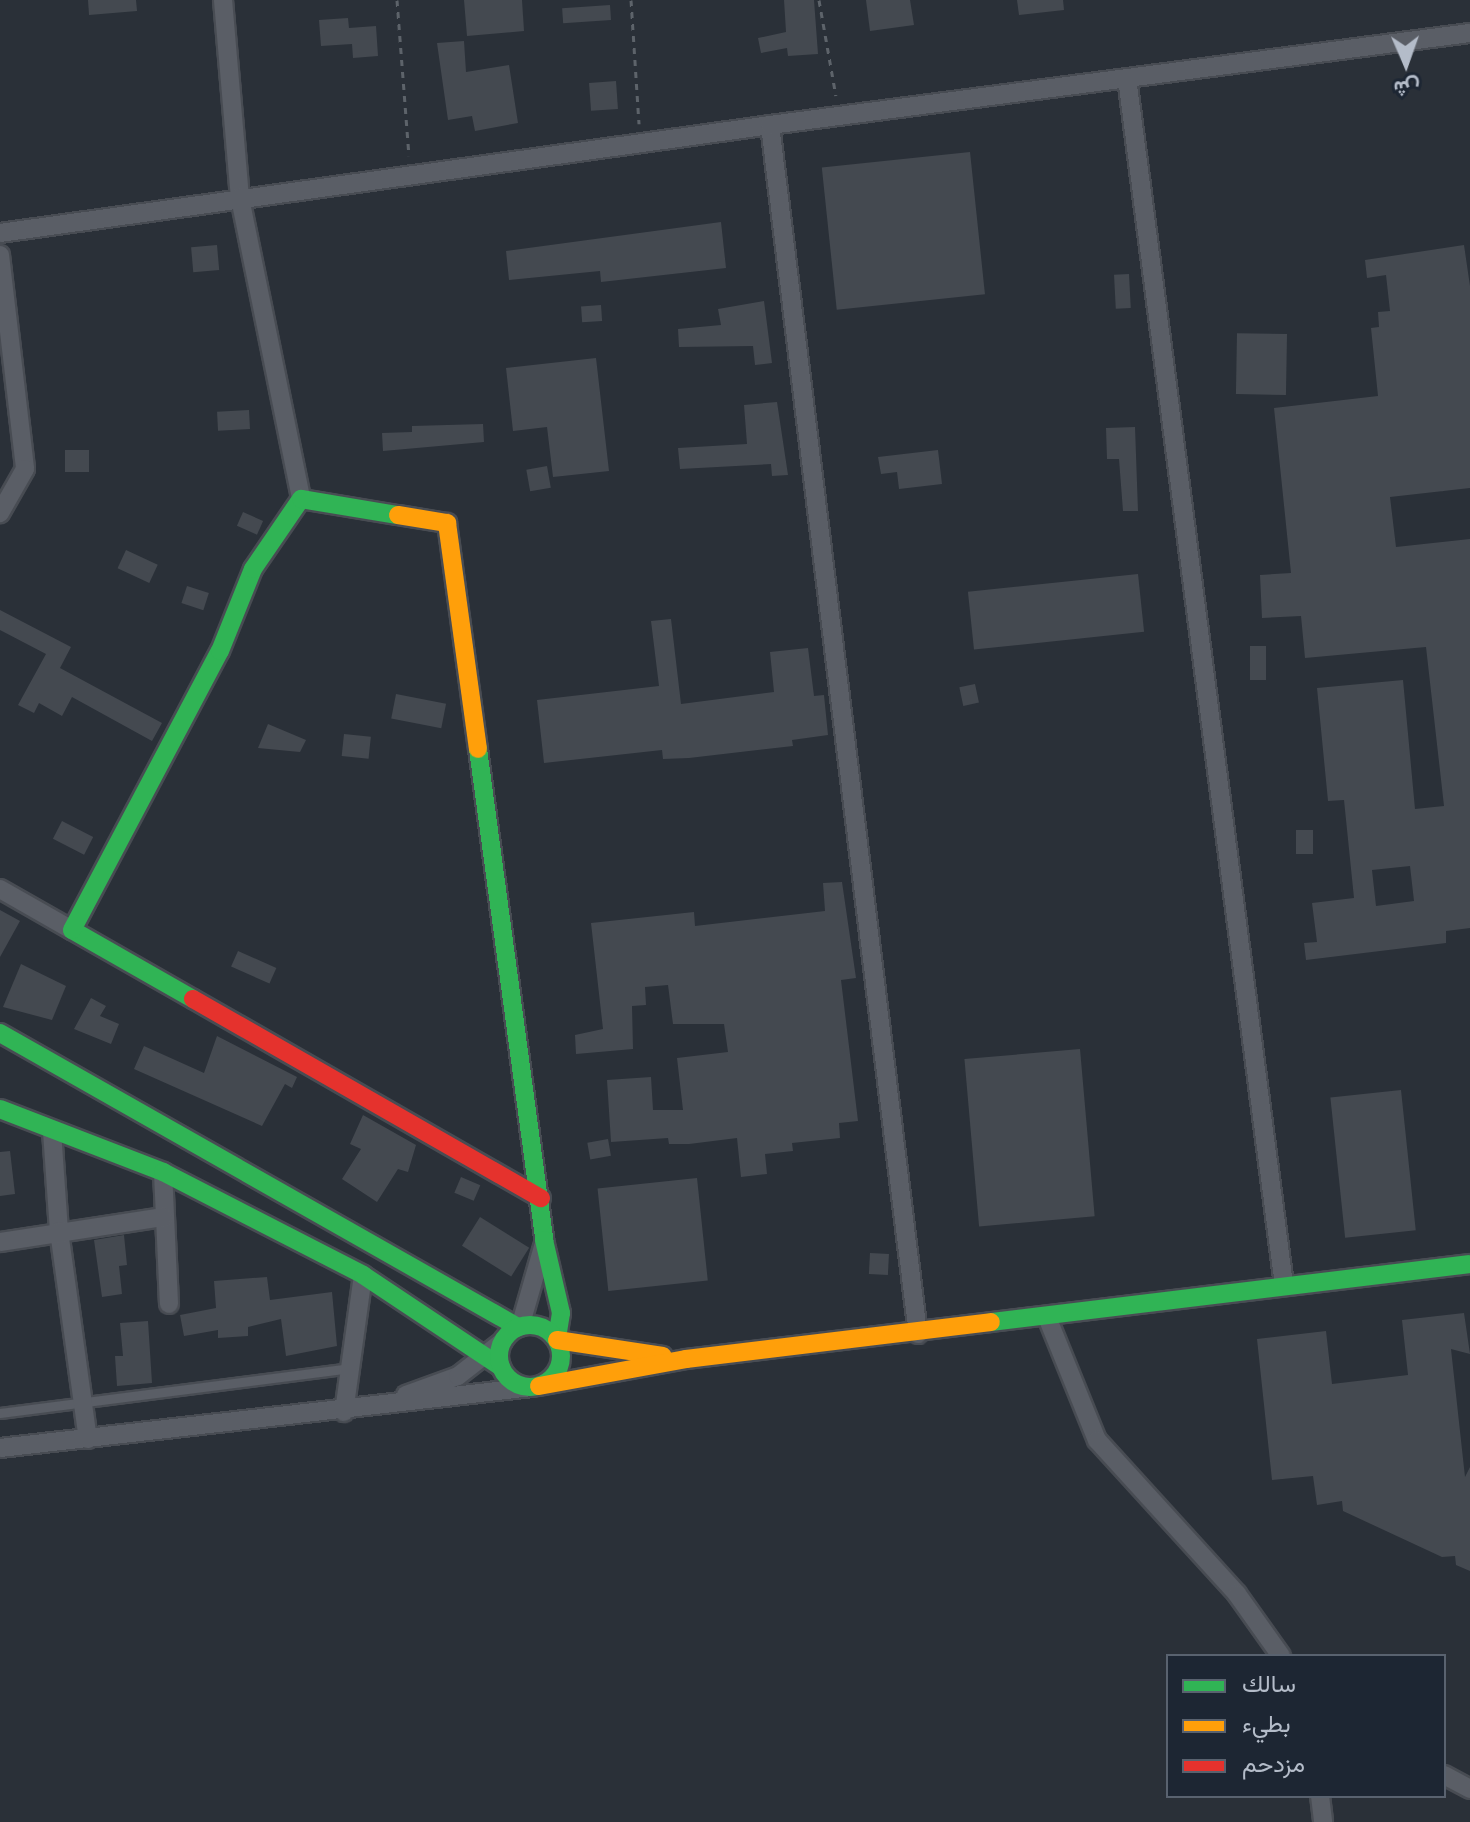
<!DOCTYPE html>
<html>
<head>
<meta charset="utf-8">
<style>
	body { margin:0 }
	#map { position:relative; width:1470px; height:1822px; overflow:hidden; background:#2a3038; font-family:Signika,Vazirmatn,sans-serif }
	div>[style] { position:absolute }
	.building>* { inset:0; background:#444950; transform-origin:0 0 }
	.path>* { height:3px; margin-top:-1.5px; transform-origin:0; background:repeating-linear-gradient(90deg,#5d636a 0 6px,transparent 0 12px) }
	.roads { filter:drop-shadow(2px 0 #484c53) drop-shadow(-2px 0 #484c53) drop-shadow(0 2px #484c53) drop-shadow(0 -2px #484c53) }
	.lane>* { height:9px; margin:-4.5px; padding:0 4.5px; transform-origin:4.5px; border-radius:4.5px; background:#5a5e66 }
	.street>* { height:18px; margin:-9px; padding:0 9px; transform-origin:9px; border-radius:9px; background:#5a5e66 }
	.fast>* { height:18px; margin:-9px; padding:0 9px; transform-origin:9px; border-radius:9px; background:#30b455 }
	.fast>.ring { margin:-9px; padding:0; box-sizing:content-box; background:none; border:18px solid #30b455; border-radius:50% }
	.slow>* { height:18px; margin:-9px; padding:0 9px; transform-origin:9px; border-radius:9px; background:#ff9f0a }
	.jam>* { height:18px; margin:-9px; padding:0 9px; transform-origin:9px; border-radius:9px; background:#e5322d }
	span { translate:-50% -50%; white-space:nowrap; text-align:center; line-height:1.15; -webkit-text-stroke:6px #1d2633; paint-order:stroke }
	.legend { position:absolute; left:1166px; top:1654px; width:280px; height:144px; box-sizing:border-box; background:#1d2633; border:2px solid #59626f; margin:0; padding:10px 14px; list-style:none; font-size:24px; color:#b4bcc9 }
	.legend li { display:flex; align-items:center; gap:16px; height:40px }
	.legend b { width:40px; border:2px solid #59626f }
	.north { position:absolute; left:1366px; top:24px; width:80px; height:80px; -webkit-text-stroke:6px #1d2633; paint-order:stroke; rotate:178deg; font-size:22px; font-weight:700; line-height:32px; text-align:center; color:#b4bcc9 }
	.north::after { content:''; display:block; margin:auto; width:28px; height:36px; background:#b4bcc9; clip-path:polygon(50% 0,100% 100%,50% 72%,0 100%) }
</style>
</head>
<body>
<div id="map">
	<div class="building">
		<i style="clip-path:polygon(88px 0,136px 0,137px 11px,89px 15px)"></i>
		<i style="clip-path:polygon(464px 0,522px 0,524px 31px,467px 36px)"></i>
		<i style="clip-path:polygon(784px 0,814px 0,818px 54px,788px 56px,787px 48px,761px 53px,758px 38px,786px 32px)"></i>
		<i style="clip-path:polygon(866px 0,910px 0,914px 25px,870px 31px)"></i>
		<i style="clip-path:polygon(1017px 0,1063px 0,1064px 10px,1019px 15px)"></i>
		<i style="left:610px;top:5px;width:15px;height:48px;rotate:86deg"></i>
		<i style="clip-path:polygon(348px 18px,349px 28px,376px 26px,378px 56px,353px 58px,352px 44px,321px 46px,319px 20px)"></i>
		<i style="clip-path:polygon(464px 41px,466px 72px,509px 65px,518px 123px,475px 131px,472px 116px,448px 120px,437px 43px)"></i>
		<i style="left:616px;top:81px;width:28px;height:27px;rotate:86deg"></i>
		<i style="left:970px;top:152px;width:143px;height:149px;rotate:84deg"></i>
		<i style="clip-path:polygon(721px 222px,726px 268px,601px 282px,600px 271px,509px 280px,506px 251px)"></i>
		<i style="left:217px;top:245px;width:25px;height:26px;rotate:85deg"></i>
		<i style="clip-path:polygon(evenodd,1464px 245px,1470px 286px,1470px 488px,1390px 497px,1396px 547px,1470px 539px,1470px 928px,1446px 931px,1446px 943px,1306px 960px,1304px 943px,1317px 942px,1312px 903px,1354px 898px,1344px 800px,1328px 801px,1317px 688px,1403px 680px,1415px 809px,1444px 806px,1426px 647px,1305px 658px,1301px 616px,1262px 618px,1260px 575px,1291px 573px,1274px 408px,1378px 396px,1371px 328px,1379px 327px,1378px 312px,1390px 311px,1386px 275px,1367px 278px,1365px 260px,1464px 245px,1410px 866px,1414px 901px,1376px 906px,1372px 870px,1410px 866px)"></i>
		<i style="left:1129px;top:274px;width:34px;height:15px;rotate:87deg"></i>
		<i style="clip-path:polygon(764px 301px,772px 363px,755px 365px,753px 346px,679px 347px,678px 329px,721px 325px,718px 309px)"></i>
		<i style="left:601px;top:305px;width:16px;height:20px;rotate:86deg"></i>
		<i style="left:1287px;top:334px;width:61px;height:50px;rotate:91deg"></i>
		<i style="clip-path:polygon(596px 358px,609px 471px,553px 477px,547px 427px,513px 431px,506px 368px)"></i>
		<i style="clip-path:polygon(777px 402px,788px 475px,772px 476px,771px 464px,680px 469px,678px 448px,747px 444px,744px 405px)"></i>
		<i style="left:249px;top:410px;width:19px;height:32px;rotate:87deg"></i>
		<i style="clip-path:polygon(483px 424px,484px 442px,383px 451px,382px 433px,412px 432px,412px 426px)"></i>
		<i style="clip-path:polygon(1135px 427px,1138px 511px,1123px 511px,1119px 459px,1107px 459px,1106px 428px)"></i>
		<i style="left:65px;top:450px;width:24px;height:22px"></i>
		<i style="clip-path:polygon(938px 450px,942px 484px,899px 489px,897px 472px,881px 474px,878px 457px)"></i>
		<i style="left:547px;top:466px;width:22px;height:21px;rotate:80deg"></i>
		<i style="left:243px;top:512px;width:22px;height:15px;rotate:24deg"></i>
		<i style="left:126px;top:550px;width:35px;height:20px;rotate:25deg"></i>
		<i style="left:1138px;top:574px;width:58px;height:171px;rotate:84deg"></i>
		<i style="left:187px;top:586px;width:23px;height:18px;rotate:18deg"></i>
		<i style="clip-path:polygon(0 610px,71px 647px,60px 668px,162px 723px,152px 741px,72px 697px,62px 716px,39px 703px,34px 713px,18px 705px,46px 654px,0 630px)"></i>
		<i style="clip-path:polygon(671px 619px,681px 704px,774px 692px,770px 652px,808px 648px,814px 696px,824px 695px,828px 735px,792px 740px,793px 746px,689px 758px,663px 759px,662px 750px,544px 763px,537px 700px,659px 686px,651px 621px)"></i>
		<i style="left:1250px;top:646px;width:16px;height:34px"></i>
		<i style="left:975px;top:684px;width:19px;height:16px;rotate:78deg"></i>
		<i style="left:396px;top:694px;width:51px;height:25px;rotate:11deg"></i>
		<i style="clip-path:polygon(268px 724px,306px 740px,300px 752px,258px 748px)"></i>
		<i style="left:344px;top:734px;width:27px;height:22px;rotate:6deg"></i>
		<i style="left:62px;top:821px;width:35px;height:20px;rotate:27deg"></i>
		<i style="left:1313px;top:830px;width:24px;height:17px;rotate:90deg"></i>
		<i style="clip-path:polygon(842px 882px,856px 978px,841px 980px,858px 1121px,839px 1123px,840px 1138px,792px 1143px,793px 1151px,765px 1154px,767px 1174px,741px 1177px,737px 1138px,689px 1144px,669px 1144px,668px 1138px,611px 1142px,607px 1080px,651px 1077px,653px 1110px,683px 1110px,677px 1058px,728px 1052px,724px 1024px,673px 1024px,668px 985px,645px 987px,646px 1005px,632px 1006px,633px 1049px,576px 1054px,575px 1035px,603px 1029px,591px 923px,694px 912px,695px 926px,825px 911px,823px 883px)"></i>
		<i style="clip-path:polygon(0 910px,20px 921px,0 957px)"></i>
		<i style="left:238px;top:951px;width:42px;height:17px;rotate:24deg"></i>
		<i style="clip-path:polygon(21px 964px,66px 986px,52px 1020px,3px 1007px)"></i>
		<i style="clip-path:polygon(91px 998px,106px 1006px,100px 1016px,119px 1024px,111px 1044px,74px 1029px)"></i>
		<i style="clip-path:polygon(217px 1036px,297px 1077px,292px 1088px,285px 1084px,262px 1126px,134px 1069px,144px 1046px,204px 1073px)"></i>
		<i style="left:1080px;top:1049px;width:168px;height:116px;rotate:85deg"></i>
		<i style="left:1401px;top:1090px;width:141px;height:71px;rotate:84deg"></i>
		<i style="clip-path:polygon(363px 1115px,416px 1145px,408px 1172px,398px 1169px,377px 1202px,342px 1179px,361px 1149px,350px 1144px)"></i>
		<i style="left:608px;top:1139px;width:17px;height:21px;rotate:80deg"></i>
		<i style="clip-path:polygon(10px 1151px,15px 1194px,0 1196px,0 1152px)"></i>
		<i style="left:461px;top:1177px;width:21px;height:17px;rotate:23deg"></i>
		<i style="left:697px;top:1178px;width:103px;height:100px;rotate:84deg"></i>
		<i style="left:480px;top:1217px;width:58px;height:34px;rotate:32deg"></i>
		<i style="clip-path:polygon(124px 1235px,127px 1265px,119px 1266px,122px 1294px,102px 1297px,94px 1240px)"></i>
		<i style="left:870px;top:1253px;width:19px;height:21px;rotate:3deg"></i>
		<i style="clip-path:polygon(267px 1277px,270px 1300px,332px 1292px,337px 1346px,286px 1356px,281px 1319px,248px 1327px,248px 1336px,218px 1338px,218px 1330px,184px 1336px,180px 1315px,216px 1308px,214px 1281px)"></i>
		<i style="clip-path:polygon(1464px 1313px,1470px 1354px,1451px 1349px,1465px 1477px,1470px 1467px,1470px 1571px,1456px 1565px,1455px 1556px,1442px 1557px,1343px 1511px,1342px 1501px,1317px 1505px,1313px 1476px,1272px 1480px,1257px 1339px,1326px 1331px,1332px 1384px,1408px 1375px,1402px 1320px)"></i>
		<i style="clip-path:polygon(148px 1321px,152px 1383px,117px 1386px,115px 1356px,123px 1356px,120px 1323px)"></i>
	</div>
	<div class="path">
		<i style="left:397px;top:0;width:156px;rotate:85.6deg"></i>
		<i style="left:631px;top:0;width:124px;rotate:86.3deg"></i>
		<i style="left:819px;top:0;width:97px;rotate:80deg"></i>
	</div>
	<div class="roads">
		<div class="lane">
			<i style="left:0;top:1413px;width:352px;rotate:-7.3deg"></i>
		</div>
		<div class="street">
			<i style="left:223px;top:0;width:199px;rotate:85.1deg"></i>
			<i style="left:240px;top:198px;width:307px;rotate:78.5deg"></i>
			<i style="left:1127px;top:78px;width:1218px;rotate:82.59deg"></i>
			<i style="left:0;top:233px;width:778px;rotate:-7.98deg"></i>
			<i style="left:0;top:255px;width:215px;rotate:83.3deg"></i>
			<i style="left:25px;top:469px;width:51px;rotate:119.6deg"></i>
			<i style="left:0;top:889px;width:83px;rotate:29.7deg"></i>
			<i style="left:52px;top:1131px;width:100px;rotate:86deg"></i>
			<i style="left:59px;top:1231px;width:210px;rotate:82.1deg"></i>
			<i style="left:163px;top:1172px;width:132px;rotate:87.4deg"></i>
			<i style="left:0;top:1242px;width:165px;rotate:-8.7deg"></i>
			<i style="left:1047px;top:1317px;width:133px;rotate:67.9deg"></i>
			<i style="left:1097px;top:1440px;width:208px;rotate:47.7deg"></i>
			<i style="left:1237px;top:1594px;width:76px;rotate:54.6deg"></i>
			<i style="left:520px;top:1327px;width:83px;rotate:-74deg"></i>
			<i style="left:918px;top:1334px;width:1218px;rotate:-96.98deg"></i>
			<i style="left:770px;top:125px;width:706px;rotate:-7.49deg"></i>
			<i style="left:406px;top:1395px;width:55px;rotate:-20.1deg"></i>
			<i style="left:458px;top:1376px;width:57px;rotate:-37.9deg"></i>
			<i style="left:344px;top:1412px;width:138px;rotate:-82.1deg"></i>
			<i style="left:0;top:1448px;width:535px;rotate:-6.54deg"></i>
			<i style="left:1444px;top:1775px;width:30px;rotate:28deg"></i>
			<i style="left:1320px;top:1796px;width:26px;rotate:83deg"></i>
		</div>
		<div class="fast">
			<i style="left:478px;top:749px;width:495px;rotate:82.3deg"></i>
			<i style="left:544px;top:1240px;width:75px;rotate:76.9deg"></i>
			<i style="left:561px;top:1313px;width:26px;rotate:99deg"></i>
			<i style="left:193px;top:999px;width:139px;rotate:-150.3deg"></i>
			<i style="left:72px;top:930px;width:316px;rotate:-62.1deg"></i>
			<i style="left:220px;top:651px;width:88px;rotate:-68.1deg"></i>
			<i style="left:253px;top:569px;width:85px;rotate:-55.6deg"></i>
			<i style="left:301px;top:499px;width:98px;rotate:9.4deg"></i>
			<i style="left:0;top:1033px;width:596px;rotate:29.58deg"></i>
			<i style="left:0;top:1109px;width:175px;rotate:21.1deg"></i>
			<i style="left:163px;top:1172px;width:225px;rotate:27.2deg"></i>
			<i style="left:363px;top:1275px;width:166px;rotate:33.7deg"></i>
			<i style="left:991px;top:1322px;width:482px;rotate:-6.9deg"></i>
			<i class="ring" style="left:499px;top:1325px;width:44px;height:44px"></i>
		</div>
		<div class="slow">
			<i style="left:398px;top:515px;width:50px;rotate:9.3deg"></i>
			<i style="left:447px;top:523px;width:228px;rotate:82.2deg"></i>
			<i style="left:557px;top:1340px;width:107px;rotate:8.6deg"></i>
			<i style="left:539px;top:1386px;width:149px;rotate:-10.4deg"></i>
			<i style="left:686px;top:1359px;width:307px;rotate:-6.9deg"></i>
		</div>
		<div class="jam">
			<i style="left:193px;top:999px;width:401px;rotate:29.8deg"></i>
		</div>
	</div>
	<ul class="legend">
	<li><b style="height:10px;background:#30b455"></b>سالك</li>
	<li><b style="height:10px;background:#ff9f0a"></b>بطيء</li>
	<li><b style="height:10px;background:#e5322d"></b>مزدحم</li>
	</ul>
	<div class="north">ش</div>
</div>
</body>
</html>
